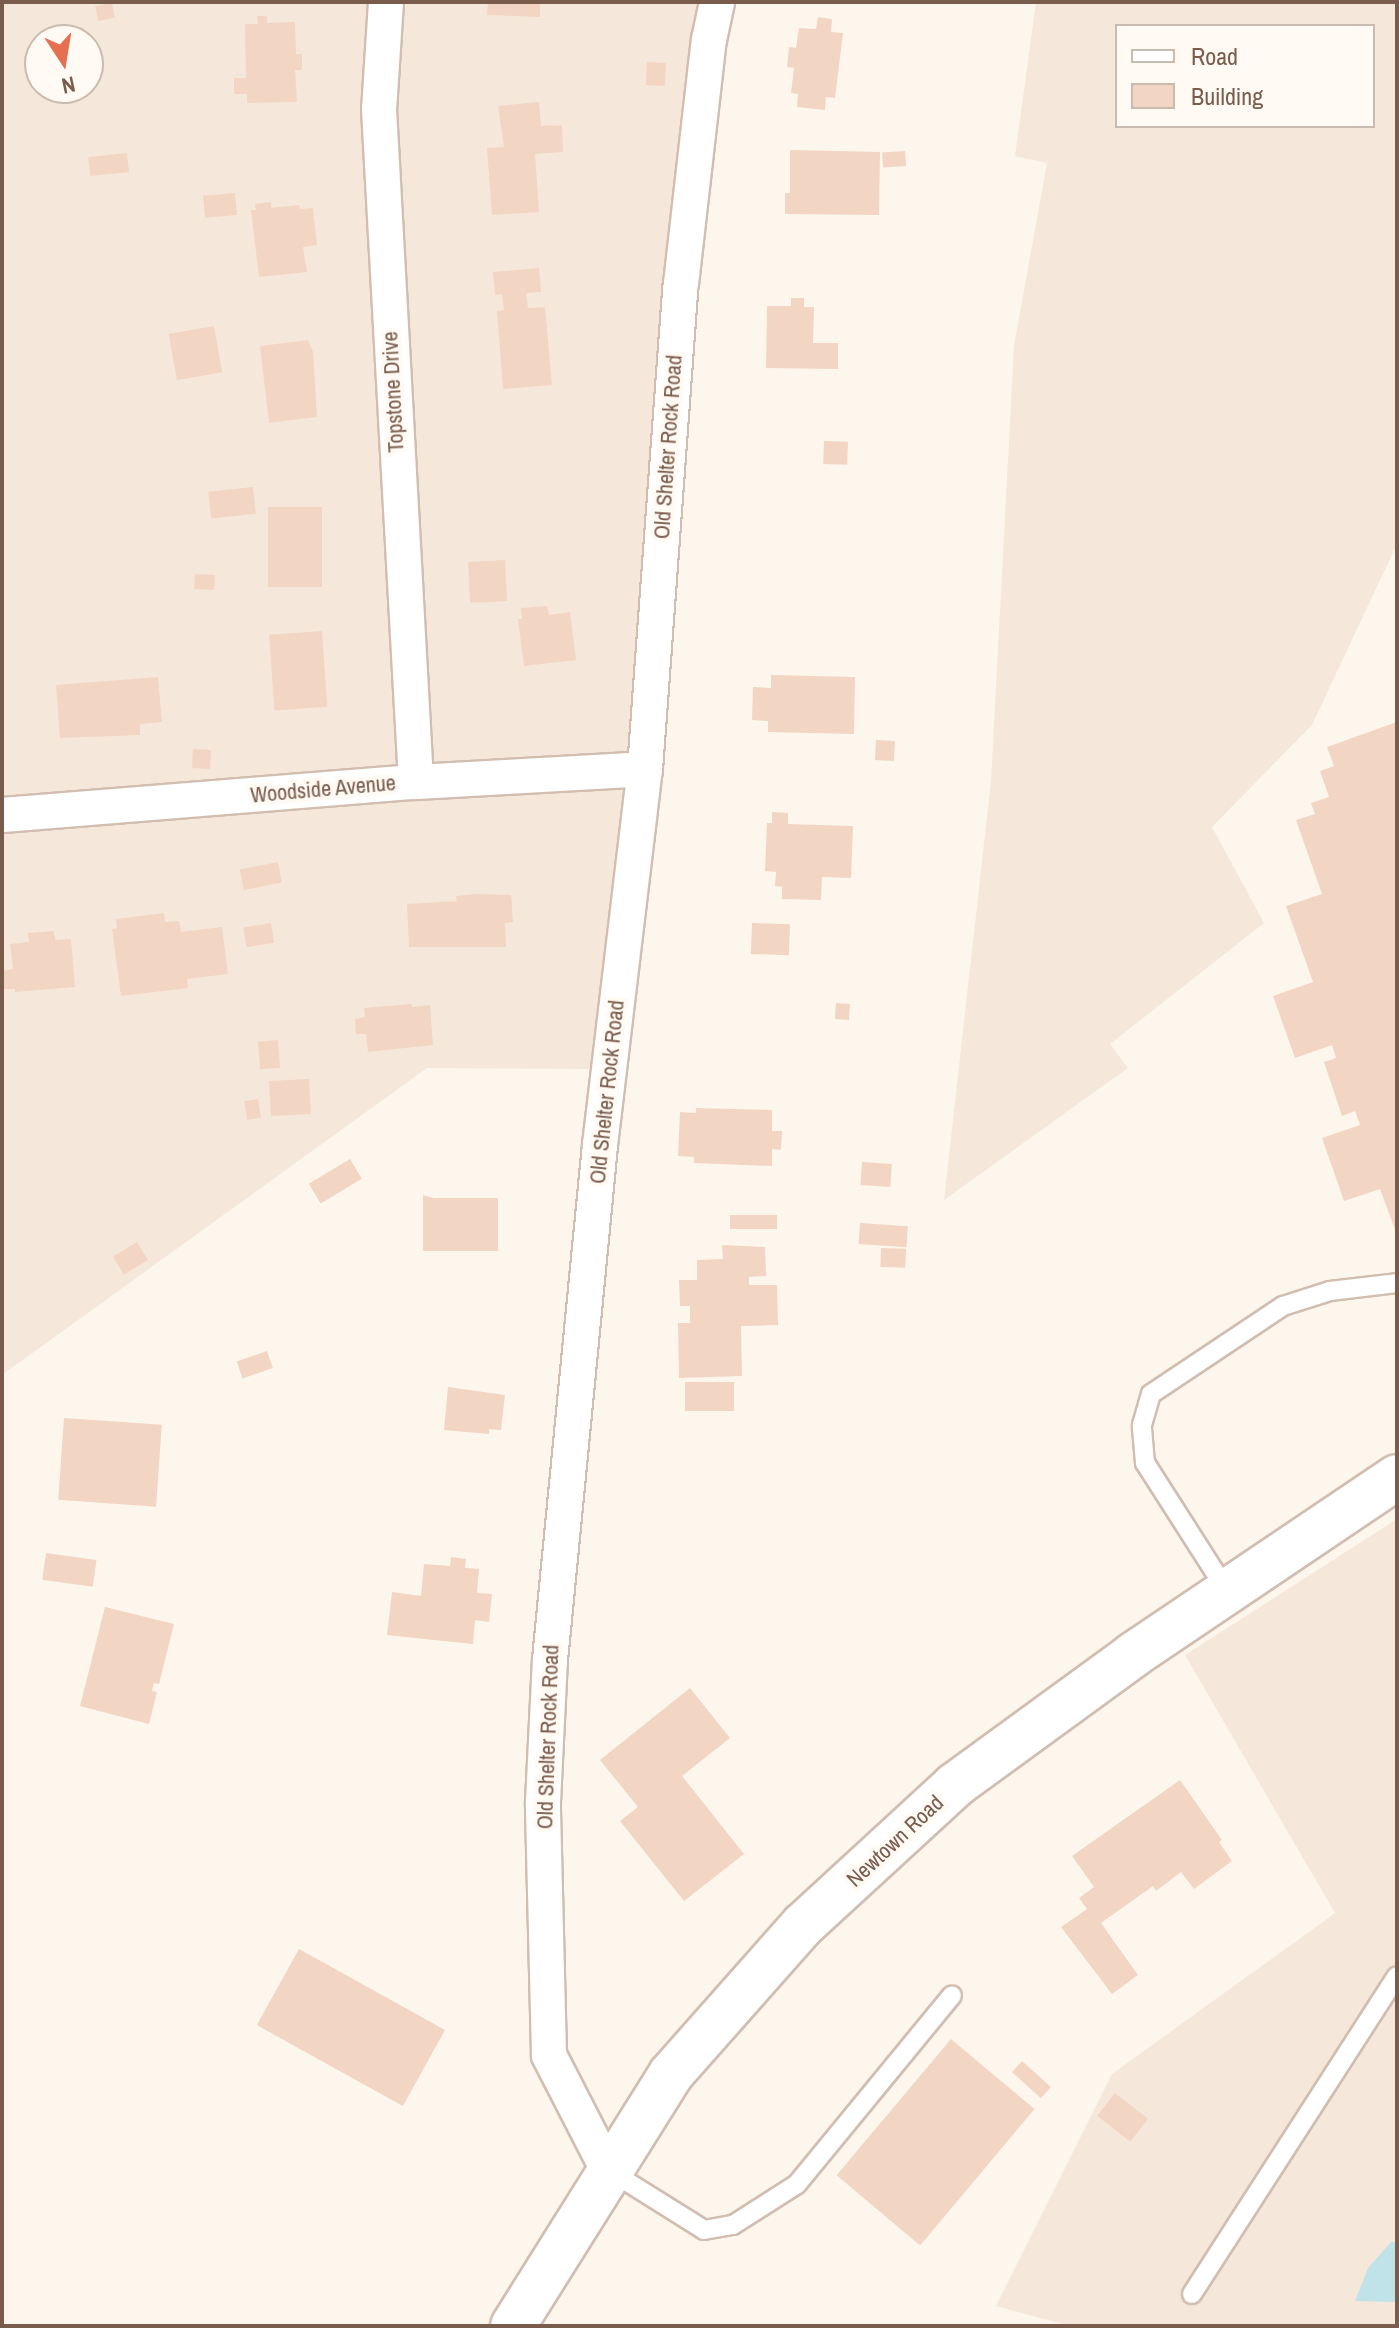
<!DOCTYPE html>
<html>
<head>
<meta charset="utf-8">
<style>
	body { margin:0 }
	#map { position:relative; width:1399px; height:2328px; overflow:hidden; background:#fdf6ec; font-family:"Archivo Narrow",sans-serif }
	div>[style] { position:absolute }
	.residential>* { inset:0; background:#f5e8da }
	.water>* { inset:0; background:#bfe3e8 }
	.building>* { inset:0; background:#f3d5c3; transform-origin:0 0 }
	.roads { filter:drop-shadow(2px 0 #d1beb0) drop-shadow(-2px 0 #d1beb0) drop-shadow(0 2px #d1beb0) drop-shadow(0 -2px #d1beb0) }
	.service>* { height:18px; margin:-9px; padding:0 9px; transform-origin:9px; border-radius:9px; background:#fff }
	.minor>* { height:34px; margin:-17px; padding:0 17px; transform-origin:17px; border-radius:17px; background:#fff }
	.secondary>* { height:44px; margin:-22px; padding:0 22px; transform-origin:22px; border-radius:22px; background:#fff }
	span { translate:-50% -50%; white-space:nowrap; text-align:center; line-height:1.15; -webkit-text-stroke:8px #fffaf3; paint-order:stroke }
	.street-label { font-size:22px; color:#7a5c4d }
	.frame { position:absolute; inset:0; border:4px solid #7a5c4d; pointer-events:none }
	.legend { position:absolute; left:1115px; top:24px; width:260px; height:104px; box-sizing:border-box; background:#fffaf3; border:2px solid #cabbb1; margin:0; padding:10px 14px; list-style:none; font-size:24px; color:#7a5c4d }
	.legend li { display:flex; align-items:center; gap:16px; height:40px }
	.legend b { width:40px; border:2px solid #cabbb1 }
	.north { position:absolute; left:24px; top:24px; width:80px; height:80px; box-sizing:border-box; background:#fffaf3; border:2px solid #cabbb1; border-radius:50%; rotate:168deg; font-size:22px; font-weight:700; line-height:32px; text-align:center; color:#7a5c4d }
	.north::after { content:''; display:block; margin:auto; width:28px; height:36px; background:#e76f51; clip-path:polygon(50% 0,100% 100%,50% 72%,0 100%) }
</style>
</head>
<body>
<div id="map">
	<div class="residential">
		<i style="clip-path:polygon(evenodd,2px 2px,701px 2px,628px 746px,590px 1069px,427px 1068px,2px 1375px,2px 2px,40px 40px,88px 40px,88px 88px,40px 88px,40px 40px)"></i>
		<i style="clip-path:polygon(evenodd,1036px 2px,1397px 2px,1397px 544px,1312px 725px,1212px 827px,1264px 923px,1110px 1044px,1128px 1068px,944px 1200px,991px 781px,1014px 346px,1047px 163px,1015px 156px,1036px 2px,1117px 26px,1373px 26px,1373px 126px,1117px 126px,1117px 26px)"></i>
		<i style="clip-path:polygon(1397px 1519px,1397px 2326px,1070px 2326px,996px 2306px,1112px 2074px,1335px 1913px,1185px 1655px)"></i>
	</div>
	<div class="water">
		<i style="clip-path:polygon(1391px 2242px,1397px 2242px,1397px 2302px,1355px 2301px,1368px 2268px)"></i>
	</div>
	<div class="building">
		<i style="clip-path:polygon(488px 2px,540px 2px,540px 17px,487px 15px)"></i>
		<i style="left:112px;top:3px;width:15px;height:17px;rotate:79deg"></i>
		<i style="clip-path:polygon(257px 16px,267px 16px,267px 23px,295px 22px,296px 54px,302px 54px,302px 70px,295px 70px,297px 102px,247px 103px,247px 94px,234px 94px,234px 78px,246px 78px,245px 24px,258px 24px)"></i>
		<i style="clip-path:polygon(818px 17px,832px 19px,831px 32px,843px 33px,835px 98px,826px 97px,825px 110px,797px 107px,798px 94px,791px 93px,794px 68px,787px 67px,789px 47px,796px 48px,799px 28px,816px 29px)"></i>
		<i style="left:647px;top:62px;width:19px;height:23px;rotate:3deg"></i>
		<i style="clip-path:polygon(539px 102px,541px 126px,562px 125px,563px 152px,535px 154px,539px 212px,492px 215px,487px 148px,504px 147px,498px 106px)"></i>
		<i style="clip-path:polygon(790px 150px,880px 152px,879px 215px,785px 214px,785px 193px,790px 193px)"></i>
		<i style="left:905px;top:151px;width:15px;height:23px;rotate:86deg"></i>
		<i style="left:127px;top:153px;width:19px;height:39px;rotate:84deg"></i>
		<i style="left:235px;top:193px;width:22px;height:32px;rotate:85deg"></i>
		<i style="clip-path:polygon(271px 202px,271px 208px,299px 205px,300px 209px,313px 208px,317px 245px,303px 247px,307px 272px,259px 277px,251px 210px,256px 210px,255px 204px)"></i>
		<i style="clip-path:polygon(539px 268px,541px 292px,526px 293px,528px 308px,545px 307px,552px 385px,503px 389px,497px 311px,504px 310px,502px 294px,495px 295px,493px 272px)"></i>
		<i style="clip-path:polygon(791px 298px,804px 298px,804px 307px,814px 307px,813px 343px,838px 343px,838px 369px,766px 368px,767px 306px,791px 306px)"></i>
		<i style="left:214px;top:326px;width:47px;height:46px;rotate:80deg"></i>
		<i style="clip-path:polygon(308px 340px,313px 352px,317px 417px,269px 423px,260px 346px)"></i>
		<i style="left:824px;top:441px;width:24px;height:23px;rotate:2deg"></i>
		<i style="left:253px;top:487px;width:27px;height:45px;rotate:84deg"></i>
		<i style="left:268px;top:507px;width:54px;height:80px"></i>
		<i style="left:505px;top:560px;width:41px;height:37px;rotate:87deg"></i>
		<i style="left:195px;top:574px;width:20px;height:15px;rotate:3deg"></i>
		<i style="clip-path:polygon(547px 606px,549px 615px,570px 612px,576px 660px,524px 666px,518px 619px,522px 619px,521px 608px)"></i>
		<i style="left:322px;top:631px;width:76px;height:53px;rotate:86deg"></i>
		<i style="clip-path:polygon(771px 675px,855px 677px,854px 734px,768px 732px,768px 721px,752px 720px,753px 687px,771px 688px)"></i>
		<i style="clip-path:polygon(158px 677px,162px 722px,140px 724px,140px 735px,60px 738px,56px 685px)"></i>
		<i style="clip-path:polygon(1397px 722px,1397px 1235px,1380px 1189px,1344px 1201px,1322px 1138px,1360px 1125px,1355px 1111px,1342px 1116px,1324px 1062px,1336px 1058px,1332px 1045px,1295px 1058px,1273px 996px,1313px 982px,1286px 906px,1322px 894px,1296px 820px,1315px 814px,1311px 803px,1329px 797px,1320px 771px,1334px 766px,1327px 747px)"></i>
		<i style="left:876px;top:740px;width:19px;height:20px;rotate:3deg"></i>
		<i style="left:193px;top:749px;width:18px;height:19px;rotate:3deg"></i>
		<i style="clip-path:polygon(772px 812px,788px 813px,788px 824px,853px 826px,851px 878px,822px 877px,821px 900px,782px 899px,782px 887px,775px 886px,776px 872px,765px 871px,767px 823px,772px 823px)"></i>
		<i style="left:278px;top:862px;width:21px;height:39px;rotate:79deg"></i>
		<i style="clip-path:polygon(475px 894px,511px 895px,513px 922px,505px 923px,506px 947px,409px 947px,407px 904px,457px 901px,456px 896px)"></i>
		<i style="clip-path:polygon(164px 913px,165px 922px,179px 921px,181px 932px,222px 927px,228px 974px,187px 979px,188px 988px,121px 996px,112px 929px,117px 928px,116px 919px)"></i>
		<i style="left:271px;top:923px;width:20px;height:28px;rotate:81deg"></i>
		<i style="left:752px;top:923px;width:38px;height:31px;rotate:2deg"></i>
		<i style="clip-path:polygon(54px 931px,55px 940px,71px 939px,75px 987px,15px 992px,15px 989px,4px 989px,3px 971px,13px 969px,10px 944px,29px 942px,28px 933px)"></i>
		<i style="left:836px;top:1003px;width:14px;height:16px;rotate:4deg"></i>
		<i style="clip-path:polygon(411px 1004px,412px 1007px,430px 1005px,433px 1045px,368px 1052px,366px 1034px,356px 1034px,355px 1019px,365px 1017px,364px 1008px)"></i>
		<i style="left:278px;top:1040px;width:28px;height:20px;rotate:86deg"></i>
		<i style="left:309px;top:1079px;width:35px;height:40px;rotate:87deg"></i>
		<i style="left:258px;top:1099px;width:19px;height:14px;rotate:81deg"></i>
		<i style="clip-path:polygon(696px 1108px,772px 1110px,772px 1131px,782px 1131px,781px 1150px,772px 1149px,772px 1166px,694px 1163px,694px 1157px,678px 1156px,680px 1112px,696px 1113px)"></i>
		<i style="left:350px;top:1159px;width:23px;height:48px;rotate:59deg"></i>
		<i style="left:862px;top:1162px;width:30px;height:23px;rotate:4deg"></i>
		<i style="clip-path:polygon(423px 1195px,434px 1198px,498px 1198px,498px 1251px,423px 1251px)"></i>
		<i style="left:730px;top:1215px;width:47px;height:14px"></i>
		<i style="left:860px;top:1223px;width:48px;height:21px;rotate:4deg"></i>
		<i style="left:137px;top:1242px;width:21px;height:28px;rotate:59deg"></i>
		<i style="clip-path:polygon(722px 1245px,765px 1247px,766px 1276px,749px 1277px,749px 1285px,777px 1285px,778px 1325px,741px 1326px,742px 1376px,679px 1378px,678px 1323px,690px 1323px,690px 1306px,680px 1306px,679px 1280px,697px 1280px,697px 1260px,723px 1259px)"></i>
		<i style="left:881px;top:1248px;width:25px;height:19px;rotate:2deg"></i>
		<i style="left:267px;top:1351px;width:18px;height:32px;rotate:71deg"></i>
		<i style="left:734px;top:1382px;width:29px;height:49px;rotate:90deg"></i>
		<i style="clip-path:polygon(448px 1387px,505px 1395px,501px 1430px,489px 1429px,489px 1434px,444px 1430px)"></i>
		<i style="left:64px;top:1418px;width:98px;height:82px;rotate:4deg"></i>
		<i style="left:46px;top:1553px;width:51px;height:27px;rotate:8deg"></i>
		<i style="clip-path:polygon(451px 1557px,466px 1559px,465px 1568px,479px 1569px,477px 1593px,492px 1594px,489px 1622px,475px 1620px,473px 1644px,387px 1635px,392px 1592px,421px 1596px,424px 1564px,450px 1566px)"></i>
		<i style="clip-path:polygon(105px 1607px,174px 1624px,159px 1684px,154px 1683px,152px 1691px,157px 1692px,149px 1724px,80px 1706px)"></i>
		<i style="clip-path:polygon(690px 1688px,730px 1738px,682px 1776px,744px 1854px,684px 1901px,620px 1821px,638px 1807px,600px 1760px)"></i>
		<i style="clip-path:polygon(1180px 1780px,1222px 1840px,1219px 1842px,1232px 1861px,1194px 1889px,1181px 1872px,1156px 1891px,1153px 1886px,1101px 1923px,1138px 1975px,1112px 1994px,1061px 1927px,1087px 1909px,1079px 1898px,1094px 1887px,1072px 1856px)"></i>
		<i style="left:299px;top:1949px;width:167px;height:87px;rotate:29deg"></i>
		<i style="left:951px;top:2039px;width:109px;height:178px;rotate:40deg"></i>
		<i style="left:1022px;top:2061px;width:39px;height:15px;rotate:42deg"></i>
		<i style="left:1115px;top:2093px;width:42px;height:29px;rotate:38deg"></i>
	</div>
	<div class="roads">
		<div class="service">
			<i style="left:1227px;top:1591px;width:152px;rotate:-122.6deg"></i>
			<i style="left:1145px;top:1463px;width:38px;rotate:-95deg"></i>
			<i style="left:1142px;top:1425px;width:32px;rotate:-74deg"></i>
			<i style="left:1151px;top:1394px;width:159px;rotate:-33.7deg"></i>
			<i style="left:1283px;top:1306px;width:49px;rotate:-17.7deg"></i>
			<i style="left:1330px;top:1291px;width:67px;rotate:-6.8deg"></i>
			<i style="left:610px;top:2171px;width:111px;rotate:32.1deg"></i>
			<i style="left:704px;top:2230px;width:29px;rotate:-10deg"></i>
			<i style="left:733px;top:2225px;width:76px;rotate:-32.6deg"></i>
			<i style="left:797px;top:2184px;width:244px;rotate:-50.6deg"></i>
			<i style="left:1192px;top:2294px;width:378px;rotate:-57.2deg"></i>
		</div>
		<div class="minor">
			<i style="left:386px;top:2px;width:107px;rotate:93.7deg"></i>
			<i style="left:379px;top:109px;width:674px;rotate:86.85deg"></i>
			<i style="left:2px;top:815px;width:415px;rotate:-4.6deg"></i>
			<i style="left:416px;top:782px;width:229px;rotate:-3.2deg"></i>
			<i style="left:608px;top:2170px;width:129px;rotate:-117.2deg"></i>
			<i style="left:549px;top:2055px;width:253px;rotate:-91.4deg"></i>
			<i style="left:543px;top:1802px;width:142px;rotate:-87.2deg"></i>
			<i style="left:550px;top:1660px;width:517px;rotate:-84.45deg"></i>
			<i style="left:600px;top:1145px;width:379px;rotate:-83.2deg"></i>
			<i style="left:645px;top:769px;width:486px;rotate:-85.8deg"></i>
			<i style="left:681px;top:284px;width:246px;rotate:-83.5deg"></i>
			<i style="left:709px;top:40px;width:39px;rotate:-78deg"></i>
		</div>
		<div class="secondary">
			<i style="left:513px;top:2326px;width:297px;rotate:-57.9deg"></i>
			<i style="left:671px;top:2074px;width:199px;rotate:-48.5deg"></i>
			<i style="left:803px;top:1925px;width:207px;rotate:-42.6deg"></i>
			<i style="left:955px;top:1785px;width:220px;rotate:-36.1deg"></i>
			<i style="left:1133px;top:1655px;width:318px;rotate:-34deg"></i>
		</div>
	</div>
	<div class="street-label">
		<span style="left:393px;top:392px;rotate:-93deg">Topstone Drive</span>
		<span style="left:668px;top:447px;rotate:-86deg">Old Shelter Rock Road</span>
		<span style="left:323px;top:789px;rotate:-5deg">Woodside Avenue</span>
		<span style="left:607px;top:1092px;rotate:-84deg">Old Shelter Rock Road</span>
		<span style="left:548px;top:1737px;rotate:-88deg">Old Shelter Rock Road</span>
		<span style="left:895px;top:1841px;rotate:-43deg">Newtown Road</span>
	</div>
	<div class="frame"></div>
	<ul class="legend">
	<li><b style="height:10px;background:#fff"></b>Road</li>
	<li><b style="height:22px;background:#f3d5c3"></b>Building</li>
	</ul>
	<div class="north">N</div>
</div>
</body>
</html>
